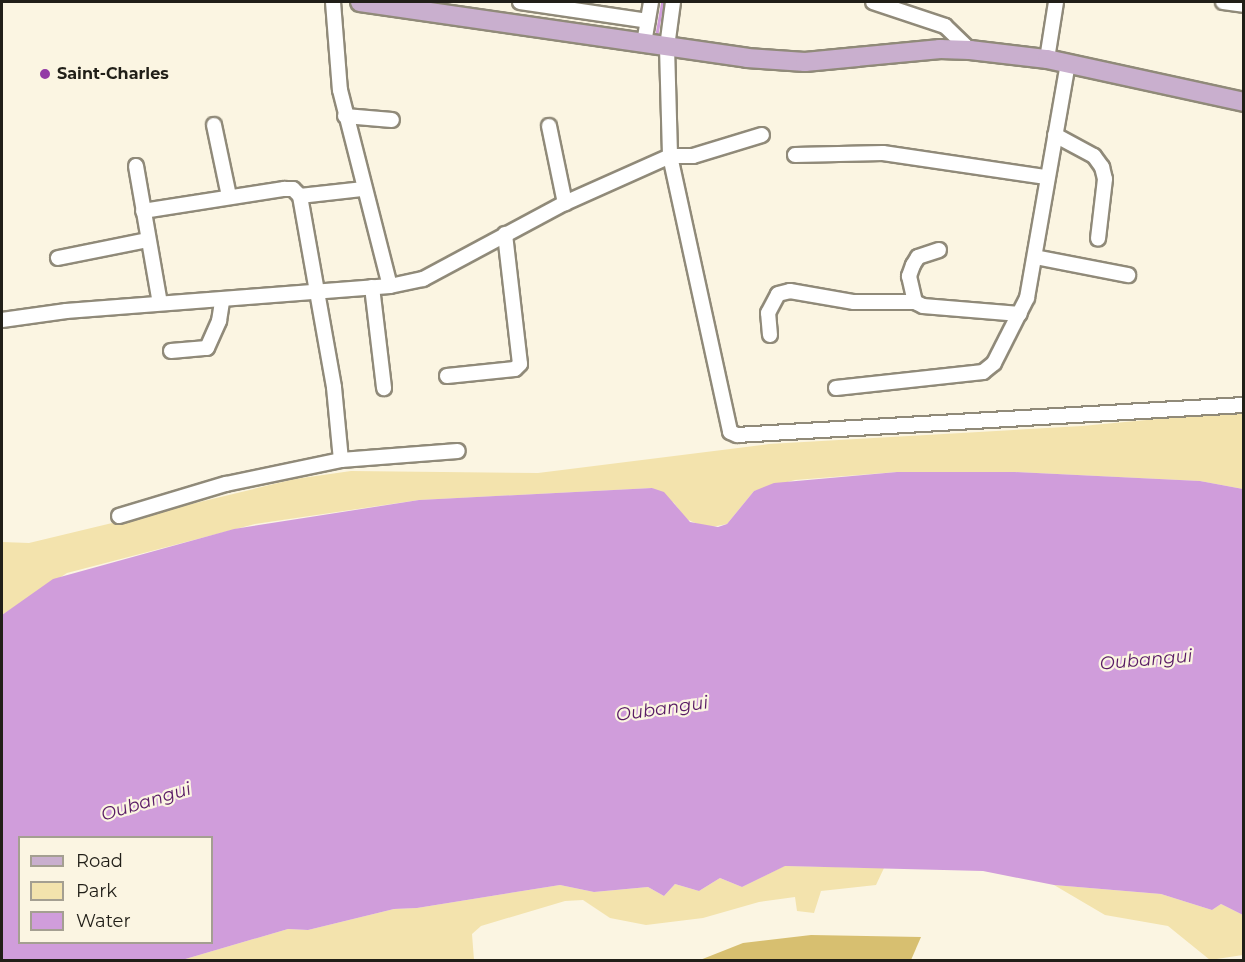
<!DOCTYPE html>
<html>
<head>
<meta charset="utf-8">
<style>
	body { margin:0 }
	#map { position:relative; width:1245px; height:962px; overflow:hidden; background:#fbf5e2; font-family:Montserrat,sans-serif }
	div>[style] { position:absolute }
	.green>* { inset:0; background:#f3e3ad }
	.forest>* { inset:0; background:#d7bf70 }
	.water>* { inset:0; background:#d09ddb }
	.stream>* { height:3px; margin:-1.5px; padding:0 1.5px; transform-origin:1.5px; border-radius:1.5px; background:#d09ddb }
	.roads { filter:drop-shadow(2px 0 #908a79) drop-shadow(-2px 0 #908a79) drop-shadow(0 2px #908a79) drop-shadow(0 -2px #908a79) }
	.minor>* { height:14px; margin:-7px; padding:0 7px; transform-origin:7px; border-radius:7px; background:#fff }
	.major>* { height:18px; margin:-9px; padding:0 9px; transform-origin:9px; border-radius:9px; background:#c9afce }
	.dots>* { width:16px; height:16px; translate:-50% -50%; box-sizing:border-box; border:3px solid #fbf5e2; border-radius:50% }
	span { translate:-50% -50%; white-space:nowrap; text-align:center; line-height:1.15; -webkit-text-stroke:4.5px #fbf5e2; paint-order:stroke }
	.poi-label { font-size:16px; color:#211f18; font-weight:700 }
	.left { translate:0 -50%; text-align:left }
	.water-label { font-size:18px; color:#591b65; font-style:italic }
	.frame { position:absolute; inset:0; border:3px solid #211f18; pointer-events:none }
	.legend { position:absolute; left:18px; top:836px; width:195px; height:108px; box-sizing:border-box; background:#fbf5e2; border:2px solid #a49f91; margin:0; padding:8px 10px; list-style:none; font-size:18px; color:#211f18 }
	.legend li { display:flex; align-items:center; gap:12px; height:30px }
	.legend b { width:30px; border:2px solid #a49f91 }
</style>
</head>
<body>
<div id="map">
	<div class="green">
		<i style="clip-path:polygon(1243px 411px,1243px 489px,1200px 481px,1015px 472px,897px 472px,795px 480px,754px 491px,727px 524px,707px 528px,686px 519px,674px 503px,652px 488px,419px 500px,255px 524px,67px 573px,2px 615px,2px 542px,29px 543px,295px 479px,351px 471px,538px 473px,769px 444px,1082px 426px)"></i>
		<i style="clip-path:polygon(784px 866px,884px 868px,876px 885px,821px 891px,814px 913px,797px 911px,795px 897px,759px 902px,703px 918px,646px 925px,610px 918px,583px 900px,565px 901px,481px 926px,472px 934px,474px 960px,182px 960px,288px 929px,308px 930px,394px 909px,417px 908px,560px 885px,594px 892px,648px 887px,664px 896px,675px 884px,699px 891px,720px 878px,742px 887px)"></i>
		<i style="clip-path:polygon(1054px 885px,1161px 894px,1212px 910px,1221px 904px,1243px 915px,1243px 955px,1210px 960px,1168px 926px,1105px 915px)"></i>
	</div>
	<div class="forest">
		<i style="clip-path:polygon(811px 935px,921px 937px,911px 960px,700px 960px,743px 943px)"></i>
	</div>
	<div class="water">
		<i style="clip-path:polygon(evenodd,897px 472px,1015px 472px,1200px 481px,1243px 489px,1243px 915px,1221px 904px,1212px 910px,1161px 894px,1054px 885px,983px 871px,785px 866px,742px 887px,720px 878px,699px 891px,675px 884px,664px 896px,648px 887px,594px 892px,560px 885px,417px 908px,394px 909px,308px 930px,288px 929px,182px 960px,2px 960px,2px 615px,53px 579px,234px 529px,419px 500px,652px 488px,664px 492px,690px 522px,718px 527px,727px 524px,754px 491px,774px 483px,897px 472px,20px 838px,212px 838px,212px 942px,20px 942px,20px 838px)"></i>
	</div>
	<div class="stream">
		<i style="left:656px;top:37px;width:36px;rotate:-80deg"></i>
	</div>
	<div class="roads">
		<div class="minor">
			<i style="left:333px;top:2px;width:88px;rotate:85.5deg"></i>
			<i style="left:340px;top:90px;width:202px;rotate:75.7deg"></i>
			<i style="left:520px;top:2px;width:129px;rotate:8.4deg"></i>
			<i style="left:673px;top:2px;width:45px;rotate:97.6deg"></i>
			<i style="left:667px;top:47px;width:109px;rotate:88.4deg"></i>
			<i style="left:670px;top:156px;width:282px;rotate:77.7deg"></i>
			<i style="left:730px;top:432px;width:8px;rotate:23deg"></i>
			<i style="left:737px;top:435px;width:508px;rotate:-3.39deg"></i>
			<i style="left:873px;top:2px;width:76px;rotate:18.4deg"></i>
			<i style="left:945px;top:26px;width:35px;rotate:44deg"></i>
			<i style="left:1223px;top:2px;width:21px;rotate:8deg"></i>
			<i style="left:644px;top:43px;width:42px;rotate:-80.3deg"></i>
			<i style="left:1047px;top:59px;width:58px;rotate:-81deg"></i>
			<i style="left:345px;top:116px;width:47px;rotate:4.9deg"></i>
			<i style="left:214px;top:125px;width:73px;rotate:78.1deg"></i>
			<i style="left:549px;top:126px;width:79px;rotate:78.3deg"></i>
			<i style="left:1055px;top:135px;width:44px;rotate:28.3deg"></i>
			<i style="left:1094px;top:156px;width:14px;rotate:54deg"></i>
			<i style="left:1102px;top:167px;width:12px;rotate:76deg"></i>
			<i style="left:1105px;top:179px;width:60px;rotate:96.7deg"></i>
			<i style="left:795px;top:155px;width:88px;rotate:-1.3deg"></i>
			<i style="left:883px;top:153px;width:165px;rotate:8.4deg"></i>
			<i style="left:136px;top:166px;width:139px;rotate:80.1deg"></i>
			<i style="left:143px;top:211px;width:143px;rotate:-8.9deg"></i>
			<i style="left:284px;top:189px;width:9px"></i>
			<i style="left:293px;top:189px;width:10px;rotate:45deg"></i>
			<i style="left:939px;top:250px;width:22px;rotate:162deg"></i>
			<i style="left:918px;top:257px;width:9px;rotate:122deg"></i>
			<i style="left:913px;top:265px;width:12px;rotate:110deg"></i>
			<i style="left:909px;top:276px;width:27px;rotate:77deg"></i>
			<i style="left:915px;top:302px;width:9px;rotate:27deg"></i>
			<i style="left:923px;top:306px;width:97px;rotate:4.7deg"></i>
			<i style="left:1035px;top:257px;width:95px;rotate:11deg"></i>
			<i style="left:58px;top:258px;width:92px;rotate:-11.3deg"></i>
			<i style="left:372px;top:287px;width:102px;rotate:83.2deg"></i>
			<i style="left:2px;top:320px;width:65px;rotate:-8deg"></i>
			<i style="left:66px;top:311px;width:325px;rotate:-4.4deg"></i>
			<i style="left:390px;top:286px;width:34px;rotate:-12deg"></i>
			<i style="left:423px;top:279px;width:161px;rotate:-28.2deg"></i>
			<i style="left:565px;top:203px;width:115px;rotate:-24.1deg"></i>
			<i style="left:670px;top:156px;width:23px"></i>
			<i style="left:693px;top:156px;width:72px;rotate:-16.9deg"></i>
			<i style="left:770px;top:335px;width:22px;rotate:-95deg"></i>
			<i style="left:768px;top:313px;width:21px;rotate:-62deg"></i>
			<i style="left:778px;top:294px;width:12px;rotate:-14deg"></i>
			<i style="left:790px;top:291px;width:65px;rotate:9.8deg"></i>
			<i style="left:854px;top:302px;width:61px"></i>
			<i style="left:171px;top:351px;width:36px;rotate:-5deg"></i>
			<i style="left:207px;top:348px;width:30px;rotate:-66deg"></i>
			<i style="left:219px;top:321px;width:20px;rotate:-81deg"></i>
			<i style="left:447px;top:376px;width:68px;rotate:-5.9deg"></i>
			<i style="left:515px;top:369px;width:7px;rotate:-45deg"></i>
			<i style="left:520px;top:364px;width:131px;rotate:-96.6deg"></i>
			<i style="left:836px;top:388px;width:148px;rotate:-6.2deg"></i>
			<i style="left:983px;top:372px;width:14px;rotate:-39deg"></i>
			<i style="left:994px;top:363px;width:73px;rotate:-63.1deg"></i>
			<i style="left:1027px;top:298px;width:239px;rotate:-80.1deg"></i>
			<i style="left:341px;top:460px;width:73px;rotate:-95.5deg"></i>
			<i style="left:334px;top:387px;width:194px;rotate:-100.1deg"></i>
			<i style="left:300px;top:196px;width:62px;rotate:-6.4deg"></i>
			<i style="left:119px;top:516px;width:112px;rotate:-16.7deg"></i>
			<i style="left:226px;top:484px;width:117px;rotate:-11.8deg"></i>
			<i style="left:341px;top:460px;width:117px;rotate:-4.4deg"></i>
		</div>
		<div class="major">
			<i style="left:360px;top:2px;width:391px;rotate:8.2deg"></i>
			<i style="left:747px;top:58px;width:58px;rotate:3.9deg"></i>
			<i style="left:805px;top:62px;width:136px;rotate:-5.5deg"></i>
			<i style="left:940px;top:49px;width:30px;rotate:2deg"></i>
			<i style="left:970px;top:50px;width:78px;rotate:6.7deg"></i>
			<i style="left:1047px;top:59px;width:202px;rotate:12.3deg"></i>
		</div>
	</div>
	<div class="dots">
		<i style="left:45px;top:74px;background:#933aa5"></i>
	</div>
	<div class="poi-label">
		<span class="left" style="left:57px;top:74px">Saint-Charles</span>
	</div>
	<div class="water-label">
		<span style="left:1146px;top:660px;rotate:-5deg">Oubangui</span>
		<span style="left:662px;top:709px;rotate:-8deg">Oubangui</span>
		<span style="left:146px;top:802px;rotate:-17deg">Oubangui</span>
	</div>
	<div class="frame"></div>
	<ul class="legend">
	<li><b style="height:8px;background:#c9afce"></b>Road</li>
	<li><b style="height:16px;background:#f3e3ad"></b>Park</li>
	<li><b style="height:16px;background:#d09ddb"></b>Water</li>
	</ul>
</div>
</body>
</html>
